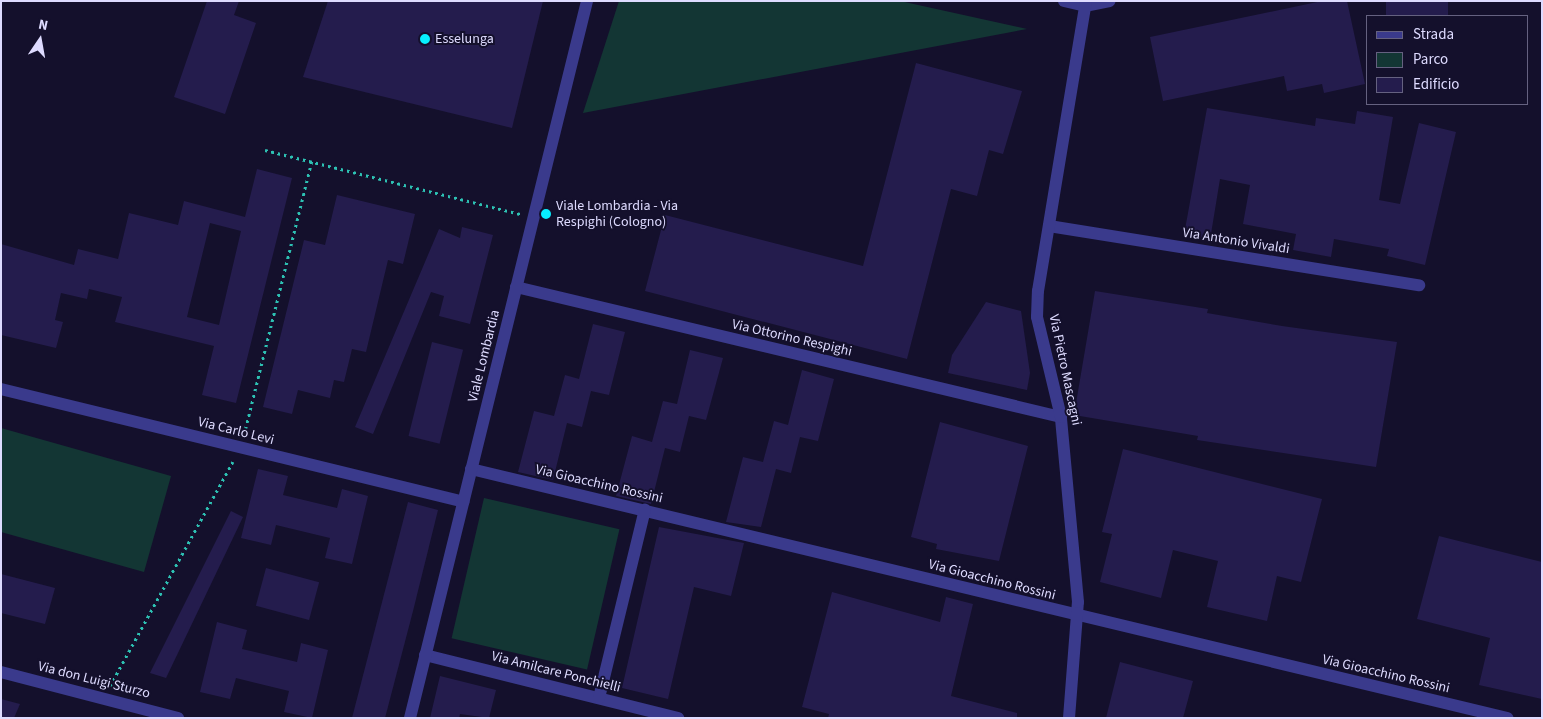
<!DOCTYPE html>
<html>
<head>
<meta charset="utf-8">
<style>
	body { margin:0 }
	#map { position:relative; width:1543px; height:719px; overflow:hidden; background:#14102c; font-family:"Source Sans 3",sans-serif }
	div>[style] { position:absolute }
	.green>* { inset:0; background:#133634; transform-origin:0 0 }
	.building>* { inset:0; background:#241c4d; transform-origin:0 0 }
	.path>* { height:3px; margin-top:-1.5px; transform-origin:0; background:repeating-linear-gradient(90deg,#2dc1b3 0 2.5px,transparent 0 6.5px) }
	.minor>* { height:12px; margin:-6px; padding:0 6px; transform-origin:6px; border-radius:6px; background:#3a3a8c }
	.dots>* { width:14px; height:14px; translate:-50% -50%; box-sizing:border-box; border:2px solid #14102c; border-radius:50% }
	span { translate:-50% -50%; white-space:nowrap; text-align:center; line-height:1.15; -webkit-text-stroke:4px #14102c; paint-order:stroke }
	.poi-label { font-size:14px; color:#dedbff }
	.left { translate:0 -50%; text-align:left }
	.street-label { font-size:14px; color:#dedbff }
	.frame { position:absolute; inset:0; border:2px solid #dedbff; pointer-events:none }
	.legend { position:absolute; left:1366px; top:15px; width:162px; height:90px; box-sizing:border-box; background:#14102c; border:1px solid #656180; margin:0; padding:6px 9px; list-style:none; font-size:15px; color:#dedbff }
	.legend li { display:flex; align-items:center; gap:10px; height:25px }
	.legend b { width:25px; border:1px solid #656180 }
	.north { position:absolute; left:15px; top:15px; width:50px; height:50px; -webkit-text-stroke:4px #14102c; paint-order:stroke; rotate:12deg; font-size:14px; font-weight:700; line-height:20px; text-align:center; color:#dedbff }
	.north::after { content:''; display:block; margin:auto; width:18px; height:22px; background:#dedbff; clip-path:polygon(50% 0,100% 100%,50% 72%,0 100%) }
</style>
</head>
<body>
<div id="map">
	<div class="green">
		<i style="clip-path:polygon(619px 1px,900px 1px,1027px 29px,583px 113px)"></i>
		<i style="clip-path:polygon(1px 428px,171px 476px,144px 572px,1px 532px)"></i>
		<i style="left:484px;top:498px;width:139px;height:144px;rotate:13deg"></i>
	</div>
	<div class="building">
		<i style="clip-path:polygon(207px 1px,239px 1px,234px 15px,256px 23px,225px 114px,174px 97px)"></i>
		<i style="clip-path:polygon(328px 1px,543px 1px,512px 128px,303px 77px)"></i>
		<i style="clip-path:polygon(1322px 1px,1347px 1px,1365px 84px,1324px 93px,1322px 84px,1287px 91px,1284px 76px,1163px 101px,1150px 37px)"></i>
		<i style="left:1386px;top:1px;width:62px;height:15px"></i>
		<i style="clip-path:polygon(916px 63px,1022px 91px,1003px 154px,989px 150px,977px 196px,951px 189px,907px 359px,645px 291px,665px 215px,863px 266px)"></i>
		<i style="clip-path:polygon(1207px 108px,1315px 126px,1316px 118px,1355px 124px,1357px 111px,1393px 117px,1379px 200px,1400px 204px,1419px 123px,1456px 132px,1425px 265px,1387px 256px,1389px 249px,1334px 239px,1331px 257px,1293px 250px,1296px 234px,1243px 224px,1250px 185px,1220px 179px,1210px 240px,1184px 235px)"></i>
		<i style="clip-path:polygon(evenodd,257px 169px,292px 178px,236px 403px,202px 395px,214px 346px,115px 322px,122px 297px,89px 289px,87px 299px,61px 293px,55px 320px,63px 322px,56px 348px,1px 335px,1px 244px,74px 265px,78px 249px,118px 259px,129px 213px,178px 225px,184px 201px,245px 217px,257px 169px,210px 223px,241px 231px,219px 325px,187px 317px,210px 223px)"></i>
		<i style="clip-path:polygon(337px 195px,415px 214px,403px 264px,388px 260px,366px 352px,352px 349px,344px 382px,334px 380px,330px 398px,298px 390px,292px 414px,263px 407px,304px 240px,325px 245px)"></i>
		<i style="clip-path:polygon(462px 227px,493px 235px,470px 324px,439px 316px,444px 296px,431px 292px,373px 434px,355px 427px,439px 229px,460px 238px)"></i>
		<i style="clip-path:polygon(1095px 291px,1208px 309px,1207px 313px,1282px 326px,1397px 342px,1376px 467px,1197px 440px,1198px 436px,1074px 415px)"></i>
		<i style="clip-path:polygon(986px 302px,1021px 311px,1030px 373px,1027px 390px,948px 373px,952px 355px)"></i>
		<i style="clip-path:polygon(593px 324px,625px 332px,609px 395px,591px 391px,582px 427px,567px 423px,553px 480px,518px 472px,534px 411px,554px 416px,565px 375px,579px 379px)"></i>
		<i style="left:432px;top:342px;width:32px;height:97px;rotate:14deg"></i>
		<i style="clip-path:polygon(690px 350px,723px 358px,706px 420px,689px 416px,680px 452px,665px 448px,651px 504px,616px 496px,632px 436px,652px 442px,663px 401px,677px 404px)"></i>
		<i style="clip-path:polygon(802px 370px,834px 379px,818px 441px,800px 437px,791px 473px,776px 469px,761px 527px,726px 522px,743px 457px,763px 462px,774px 421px,788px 425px)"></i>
		<i style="clip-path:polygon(940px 422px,1028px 446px,999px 561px,936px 549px,937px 544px,911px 537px)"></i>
		<i style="clip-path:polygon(1123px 449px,1322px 499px,1301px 582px,1277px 576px,1267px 621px,1207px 607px,1218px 561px,1173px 550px,1161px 598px,1100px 582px,1112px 534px,1102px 532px)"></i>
		<i style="clip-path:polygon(258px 469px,288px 476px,283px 495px,337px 508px,342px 489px,368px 496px,352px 564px,325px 558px,330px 538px,276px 525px,271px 545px,241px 538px)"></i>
		<i style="clip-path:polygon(408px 502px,438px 510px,413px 611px,385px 718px,352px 718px)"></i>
		<i style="clip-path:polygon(231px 511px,243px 517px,166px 678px,150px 673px)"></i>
		<i style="clip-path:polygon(659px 527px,744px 543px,731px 596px,694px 587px,668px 699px,622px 688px)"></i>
		<i style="clip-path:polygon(1439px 536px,1542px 562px,1542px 699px,1479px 685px,1490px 638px,1417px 619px)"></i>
		<i style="left:266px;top:568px;width:55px;height:39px;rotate:15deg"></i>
		<i style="clip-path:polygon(1px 574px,55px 588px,45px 624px,1px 613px)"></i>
		<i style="clip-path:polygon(832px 592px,940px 622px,946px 597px,973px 604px,951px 696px,1017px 713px,1017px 718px,828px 718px,829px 714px,802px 707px)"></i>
		<i style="clip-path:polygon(217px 622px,247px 630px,242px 649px,297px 662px,301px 643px,328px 650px,312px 718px,284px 712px,289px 691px,236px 678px,230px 699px,200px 692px)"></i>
		<i style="clip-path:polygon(1120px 662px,1193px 681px,1183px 718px,1106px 718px)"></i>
		<i style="clip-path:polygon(440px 676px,496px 690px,489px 718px,460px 714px,459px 718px,430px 718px)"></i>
		<i style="clip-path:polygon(1px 699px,20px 704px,14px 718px,1px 718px)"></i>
	</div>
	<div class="path">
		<i style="left:265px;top:150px;width:263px;rotate:14.1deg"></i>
		<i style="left:244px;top:435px;width:282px;rotate:-76.1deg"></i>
		<i style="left:110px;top:686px;width:256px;rotate:-61.3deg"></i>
	</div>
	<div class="minor">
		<i style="left:1064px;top:1px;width:23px;rotate:13deg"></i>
		<i style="left:1086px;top:6px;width:24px;rotate:-12deg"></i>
		<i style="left:1049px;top:226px;width:375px;rotate:9.1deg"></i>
		<i style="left:516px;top:287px;width:560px;rotate:13.42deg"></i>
		<i style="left:1px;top:389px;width:476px;rotate:13.7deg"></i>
		<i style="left:471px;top:469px;width:1066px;rotate:13.51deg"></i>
		<i style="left:425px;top:655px;width:261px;rotate:14deg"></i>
		<i style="left:1px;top:672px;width:183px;rotate:14.6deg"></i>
		<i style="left:599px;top:698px;width:194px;rotate:-76.3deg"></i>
		<i style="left:410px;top:718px;width:739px;rotate:-76.13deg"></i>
		<i style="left:1069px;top:718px;width:116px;rotate:-85.6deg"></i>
		<i style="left:1078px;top:602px;width:186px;rotate:-95.3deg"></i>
		<i style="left:1061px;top:417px;width:103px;rotate:-103.5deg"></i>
		<i style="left:1037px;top:317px;width:26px;rotate:-88deg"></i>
		<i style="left:1038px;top:291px;width:294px;rotate:-80.6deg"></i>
	</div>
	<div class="dots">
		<i style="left:425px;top:39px;background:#07f0ff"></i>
		<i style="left:546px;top:214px;background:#07f0ff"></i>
	</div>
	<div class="poi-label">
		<span class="left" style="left:435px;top:39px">Esselunga</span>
		<span class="left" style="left:556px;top:214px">Viale Lombardia - Via<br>Respighi (Cologno)</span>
	</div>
	<div class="street-label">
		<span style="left:1236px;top:241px;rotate:9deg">Via Antonio Vivaldi</span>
		<span style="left:792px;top:338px;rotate:13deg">Via Ottorino Respighi</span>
		<span style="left:484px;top:356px;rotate:-76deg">Viale Lombardia</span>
		<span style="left:1065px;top:370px;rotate:78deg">Via Pietro Mascagni</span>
		<span style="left:236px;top:431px;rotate:14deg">Via Carlo Levi</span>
		<span style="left:599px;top:484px;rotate:13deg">Via Gioacchino Rossini</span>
		<span style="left:992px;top:580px;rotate:14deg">Via Gioacchino Rossini</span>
		<span style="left:556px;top:672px;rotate:14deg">Via Amilcare Ponchielli</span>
		<span style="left:1386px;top:674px;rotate:13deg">Via Gioacchino Rossini</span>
		<span style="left:94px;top:680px;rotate:14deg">Via don Luigi Sturzo</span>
	</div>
	<div class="frame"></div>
	<ul class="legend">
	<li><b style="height:6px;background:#3a3a8c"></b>Strada</li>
	<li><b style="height:14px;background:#133634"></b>Parco</li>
	<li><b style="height:14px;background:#241c4d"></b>Edificio</li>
	</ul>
	<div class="north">N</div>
</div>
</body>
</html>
